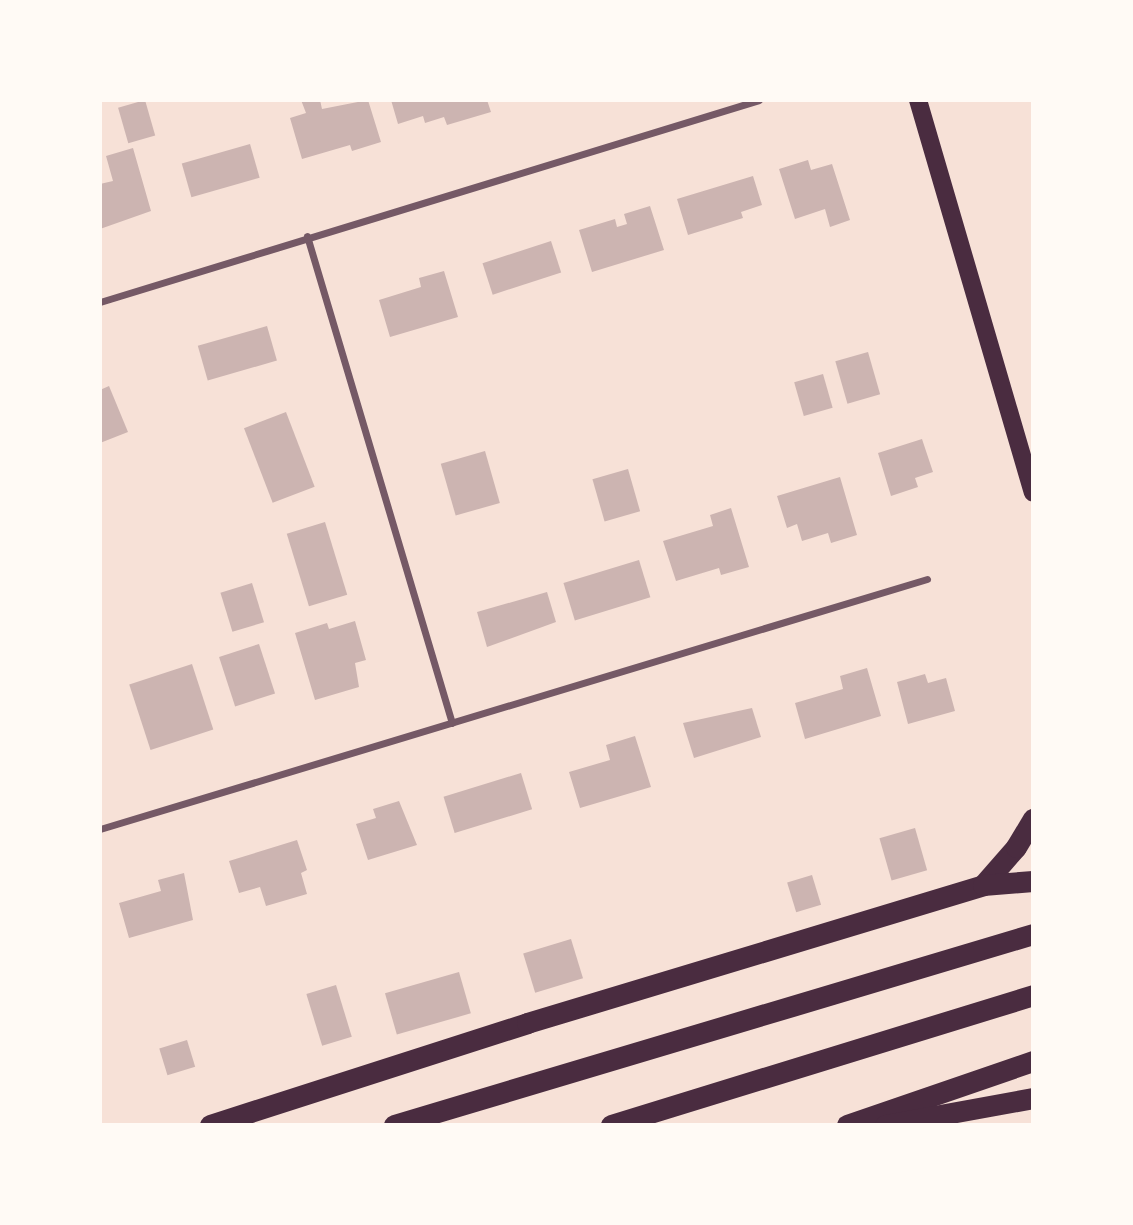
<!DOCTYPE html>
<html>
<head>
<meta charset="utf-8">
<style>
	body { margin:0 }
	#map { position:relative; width:1133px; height:1225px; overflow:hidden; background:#f7e1d7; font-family:"Alegreya Sans",sans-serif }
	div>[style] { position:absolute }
	.building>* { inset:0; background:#ccb4b1; transform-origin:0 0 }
	.minor>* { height:7px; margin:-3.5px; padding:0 3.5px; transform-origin:3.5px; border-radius:3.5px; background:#755966 }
	.primary>* { height:18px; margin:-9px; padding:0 9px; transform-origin:9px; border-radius:9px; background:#4a2c40 }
	.motorway>* { height:21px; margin:-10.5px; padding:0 10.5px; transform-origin:10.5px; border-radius:10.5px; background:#4a2c40 }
	span { translate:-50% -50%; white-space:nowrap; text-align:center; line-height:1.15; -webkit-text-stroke:7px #fffaf5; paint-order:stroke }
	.frame { position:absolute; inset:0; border:102px solid #fffaf5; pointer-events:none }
</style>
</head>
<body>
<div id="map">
	<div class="building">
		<i style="left:145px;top:100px;width:37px;height:28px;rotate:74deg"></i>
		<i style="clip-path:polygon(301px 100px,320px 100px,322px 109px,368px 100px,381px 142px,352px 151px,350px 145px,302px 159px,290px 118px,306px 113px)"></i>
		<i style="clip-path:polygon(391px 100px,487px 100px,491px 112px,447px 125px,444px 117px,425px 123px,423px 116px,398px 124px)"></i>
		<i style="left:250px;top:144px;width:35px;height:71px;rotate:74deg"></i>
		<i style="clip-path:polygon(133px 148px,151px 211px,100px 229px,100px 184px,113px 181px,106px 156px)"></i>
		<i style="clip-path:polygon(808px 160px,811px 170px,832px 164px,850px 220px,830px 227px,825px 209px,795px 219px,779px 169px)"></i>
		<i style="clip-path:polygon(753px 176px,762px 205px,741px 212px,743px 218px,688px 235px,677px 199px)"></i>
		<i style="clip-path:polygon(650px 206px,664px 250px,592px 272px,579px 230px,615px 219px,617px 227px,627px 224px,624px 214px)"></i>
		<i style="left:551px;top:241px;width:33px;height:72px;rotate:72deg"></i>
		<i style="clip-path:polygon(444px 271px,458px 317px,390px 337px,379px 300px,421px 287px,419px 278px)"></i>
		<i style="left:267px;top:326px;width:36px;height:72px;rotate:74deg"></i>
		<i style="left:868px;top:352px;width:44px;height:34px;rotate:74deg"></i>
		<i style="left:823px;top:374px;width:35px;height:30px;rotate:74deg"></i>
		<i style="clip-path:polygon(109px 386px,128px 432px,100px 443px,100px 390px)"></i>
		<i style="left:286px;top:412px;width:80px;height:45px;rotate:69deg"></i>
		<i style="clip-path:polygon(922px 439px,933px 472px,915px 478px,918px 487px,891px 496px,878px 453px)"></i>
		<i style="left:485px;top:451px;width:54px;height:46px;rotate:74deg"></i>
		<i style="left:628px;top:469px;width:44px;height:37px;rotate:74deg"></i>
		<i style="clip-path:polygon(840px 477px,857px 535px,831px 543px,828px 533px,802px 541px,797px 524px,787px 528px,777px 496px)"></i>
		<i style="clip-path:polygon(731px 508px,749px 567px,721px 575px,719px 568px,676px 581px,663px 541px,713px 526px,710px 515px)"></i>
		<i style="left:325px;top:522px;width:76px;height:40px;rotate:73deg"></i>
		<i style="left:639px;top:560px;width:39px;height:79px;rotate:73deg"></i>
		<i style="left:252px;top:583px;width:41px;height:33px;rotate:73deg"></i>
		<i style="clip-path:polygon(547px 592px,556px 622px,487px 647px,477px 612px)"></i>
		<i style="clip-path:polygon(355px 621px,366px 660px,355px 663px,359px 687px,315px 700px,295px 633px,327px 623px,329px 629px)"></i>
		<i style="left:259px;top:644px;width:52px;height:42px;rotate:72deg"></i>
		<i style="left:192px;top:664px;width:69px;height:66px;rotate:72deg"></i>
		<i style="clip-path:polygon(867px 668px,881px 716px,805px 739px,795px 703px,843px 689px,840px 676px)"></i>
		<i style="clip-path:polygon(925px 674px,928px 683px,946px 678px,955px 711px,908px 724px,897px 682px)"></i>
		<i style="clip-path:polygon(752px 708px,761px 737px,694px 758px,683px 723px)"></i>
		<i style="clip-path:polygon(635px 736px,651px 787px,580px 808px,569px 772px,610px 760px,606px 745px)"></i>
		<i style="left:521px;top:773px;width:38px;height:81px;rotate:73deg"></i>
		<i style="clip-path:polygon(399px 801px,417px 845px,368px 860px,356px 824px,376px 818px,373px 809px)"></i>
		<i style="left:915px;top:828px;width:44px;height:37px;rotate:74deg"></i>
		<i style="clip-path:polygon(297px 840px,307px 870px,301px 873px,307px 894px,266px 906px,260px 887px,239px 893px,229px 861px)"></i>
		<i style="clip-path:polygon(184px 873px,193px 920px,129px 938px,119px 903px,161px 891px,158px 880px)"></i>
		<i style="left:812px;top:875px;width:31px;height:26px;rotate:73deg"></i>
		<i style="left:571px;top:939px;width:41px;height:50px;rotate:73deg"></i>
		<i style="left:459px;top:972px;width:43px;height:77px;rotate:74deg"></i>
		<i style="left:336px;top:985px;width:54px;height:31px;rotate:73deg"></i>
		<i style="left:187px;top:1040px;width:28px;height:29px;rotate:73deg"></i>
	</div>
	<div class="minor">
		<i style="left:307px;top:236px;width:508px;rotate:73.42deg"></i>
		<i style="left:100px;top:302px;width:689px;rotate:-17.04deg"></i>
		<i style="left:100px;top:829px;width:864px;rotate:-16.82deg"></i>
	</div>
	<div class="primary">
		<i style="left:918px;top:100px;width:409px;rotate:73.7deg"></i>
	</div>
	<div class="motorway">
		<i style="left:983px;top:885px;width:50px;rotate:-49deg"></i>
		<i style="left:1016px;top:847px;width:33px;rotate:-59deg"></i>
		<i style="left:210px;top:1125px;width:333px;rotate:-17.8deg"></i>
		<i style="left:527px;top:1023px;width:476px;rotate:-16.8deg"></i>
		<i style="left:983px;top:885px;width:50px;rotate:-4.6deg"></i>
		<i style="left:394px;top:1125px;width:667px;rotate:-16.64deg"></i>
		<i style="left:611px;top:1125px;width:442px;rotate:-17.1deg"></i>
		<i style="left:847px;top:1125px;width:197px;rotate:-19deg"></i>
		<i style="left:885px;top:1125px;width:150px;rotate:-10.3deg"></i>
	</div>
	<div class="frame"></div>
</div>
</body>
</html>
